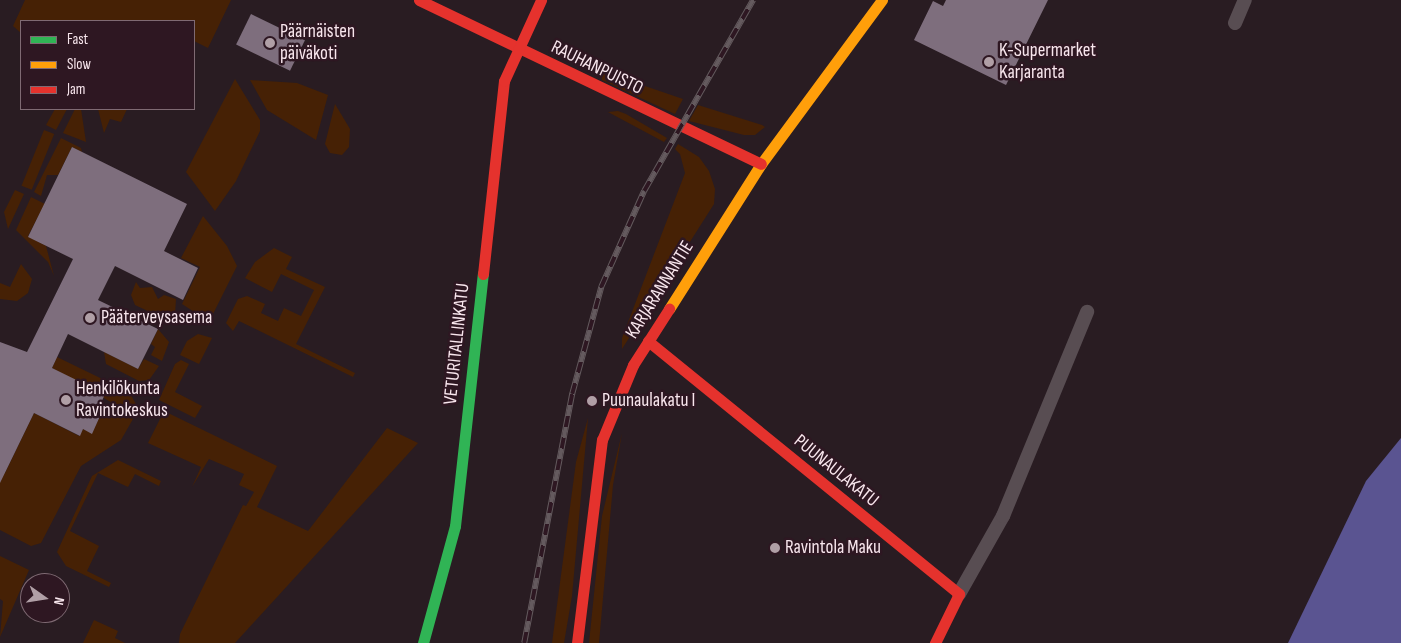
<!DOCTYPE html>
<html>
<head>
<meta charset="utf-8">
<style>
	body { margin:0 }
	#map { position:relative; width:1401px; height:643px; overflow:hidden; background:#291c22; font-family:"Sofia Sans Condensed",sans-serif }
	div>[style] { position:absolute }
	.green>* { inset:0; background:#462105; transform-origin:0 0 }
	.water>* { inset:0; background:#5a5491 }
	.building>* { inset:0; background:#7e6e7d; transform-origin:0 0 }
	.street>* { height:14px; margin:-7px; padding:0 7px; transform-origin:7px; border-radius:7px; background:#584d52 }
	.fast>* { height:11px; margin:-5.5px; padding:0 5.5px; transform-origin:5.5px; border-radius:5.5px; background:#30b455 }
	.slow>* { height:11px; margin:-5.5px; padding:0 5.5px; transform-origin:5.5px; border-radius:5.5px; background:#ff9f0a }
	.jam>* { height:11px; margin:-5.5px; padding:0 5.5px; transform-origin:5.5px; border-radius:5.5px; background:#e5322d }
	.rail>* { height:5.5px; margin-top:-2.75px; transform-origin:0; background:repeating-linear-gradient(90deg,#2e1722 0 11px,#645a5e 0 22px); box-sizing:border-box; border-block:1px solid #645a5e }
	.dots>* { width:14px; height:14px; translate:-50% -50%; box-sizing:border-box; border:2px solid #2e1722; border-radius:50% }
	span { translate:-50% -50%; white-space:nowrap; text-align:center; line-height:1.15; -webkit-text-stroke:5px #2e1722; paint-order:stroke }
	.poi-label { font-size:19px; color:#f8e6ed }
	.left { translate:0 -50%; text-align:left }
	.street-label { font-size:19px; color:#f8e6ed }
	.legend { position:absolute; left:20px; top:20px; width:175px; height:90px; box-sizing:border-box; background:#2e1722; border:1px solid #7f6a73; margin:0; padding:6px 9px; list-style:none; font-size:15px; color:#f8e6ed }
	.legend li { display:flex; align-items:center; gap:10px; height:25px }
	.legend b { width:25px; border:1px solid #7f6a73 }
	.north { position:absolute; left:20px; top:573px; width:50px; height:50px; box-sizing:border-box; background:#2e1722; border:1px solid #7f6a73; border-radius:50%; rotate:103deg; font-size:14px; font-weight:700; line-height:20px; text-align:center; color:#f8e6ed }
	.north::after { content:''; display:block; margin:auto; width:18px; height:22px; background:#b09fa6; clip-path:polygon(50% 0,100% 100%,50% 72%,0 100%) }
</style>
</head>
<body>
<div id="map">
	<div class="green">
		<i style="clip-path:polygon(25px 0,231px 0,208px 48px,194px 41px,194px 21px,21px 21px,21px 33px,13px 26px)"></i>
		<i style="clip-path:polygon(601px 71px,683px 99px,675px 114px,602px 80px)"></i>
		<i style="clip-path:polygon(235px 79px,260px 120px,260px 131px,236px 181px,215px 211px,186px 172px)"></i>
		<i style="clip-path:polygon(250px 80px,297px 83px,328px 95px,316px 140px,267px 110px)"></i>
		<i style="clip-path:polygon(335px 104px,350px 129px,349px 147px,342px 155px,330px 153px,325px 144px)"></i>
		<i style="clip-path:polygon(698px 105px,762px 125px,765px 127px,755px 135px,744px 135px,689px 121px)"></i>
		<i style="clip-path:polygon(55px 109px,67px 109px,56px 130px,46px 125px)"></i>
		<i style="clip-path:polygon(75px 109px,81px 109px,86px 142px,63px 133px)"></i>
		<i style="clip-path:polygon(127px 109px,121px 122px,110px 119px,104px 133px,98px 109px)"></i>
		<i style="clip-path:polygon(618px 111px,626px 114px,667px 138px,664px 142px,608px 112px)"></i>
		<i style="left:44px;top:130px;width:11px;height:60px;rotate:22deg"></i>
		<i style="clip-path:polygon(61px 138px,81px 148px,82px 152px,72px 147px,58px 175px,47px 175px,41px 196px,34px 192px)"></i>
		<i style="clip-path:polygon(678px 144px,699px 157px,709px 171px,715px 189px,714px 204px,622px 349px,622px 338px,685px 173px,680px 154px,675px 149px)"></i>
		<i style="clip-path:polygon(15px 190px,24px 194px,8px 229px,4px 212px)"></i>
		<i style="clip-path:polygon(31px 197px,55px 209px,41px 211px,28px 236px,46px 246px,54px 276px,48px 262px,16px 230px)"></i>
		<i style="clip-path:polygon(203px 216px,227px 246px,237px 266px,213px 314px,205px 319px,182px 304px,200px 267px,181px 258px)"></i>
		<i style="clip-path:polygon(274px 248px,292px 257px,286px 269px,325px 287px,296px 344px,355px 373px,353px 377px,239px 321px,233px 331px,226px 323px,238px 299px,247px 296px,265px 304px,261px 313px,278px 321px,284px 308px,301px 316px,314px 290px,281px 274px,272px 292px,245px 278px,255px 262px)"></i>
		<i style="clip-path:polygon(21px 264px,32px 279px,28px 293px,17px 301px,0 299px,0 283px,10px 287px)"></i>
		<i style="clip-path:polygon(136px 282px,140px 288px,152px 287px,158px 299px,164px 295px,176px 299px,175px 315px,167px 320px,135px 305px,131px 295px)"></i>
		<i style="clip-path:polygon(158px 329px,169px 342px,162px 361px,151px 355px,155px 347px,151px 344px)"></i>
		<i style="clip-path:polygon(198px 334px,212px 338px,199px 364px,180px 355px,187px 341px)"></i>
		<i style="clip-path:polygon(104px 352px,138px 369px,144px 359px,159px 366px,149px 380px,139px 381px,106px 364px)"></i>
		<i style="clip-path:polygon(57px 357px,129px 392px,136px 404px,135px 416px,52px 368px)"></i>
		<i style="clip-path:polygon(181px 360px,189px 364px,175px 392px,202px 406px,195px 418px,159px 400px,175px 364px)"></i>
		<i style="clip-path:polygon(105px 405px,133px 419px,121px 440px,81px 466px,41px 543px,31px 546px,0 530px,0 473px,5px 473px,34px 413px,79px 436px,83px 429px,92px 433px)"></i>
		<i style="clip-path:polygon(164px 411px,277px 466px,257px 507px,308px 531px,387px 428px,418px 443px,235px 643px,179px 643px,180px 634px,243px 505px,246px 506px,254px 492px,239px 485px,244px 474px,209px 459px,192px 487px,201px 467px,148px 443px)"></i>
		<i style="clip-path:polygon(588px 418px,572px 596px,564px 643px,552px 643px,576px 462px)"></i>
		<i style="clip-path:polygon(622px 433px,613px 485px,599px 643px,589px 643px,602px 516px)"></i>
		<i style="clip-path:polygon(118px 460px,161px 481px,159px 486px,135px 474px,128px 487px,98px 473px,70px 531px,99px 546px,87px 571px,111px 583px,109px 587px,66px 566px,57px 552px,92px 476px)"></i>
		<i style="clip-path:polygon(0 556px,29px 570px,0 637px,3px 601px,0 599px)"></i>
		<i style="clip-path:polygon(94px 620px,118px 631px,115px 638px,125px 643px,83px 643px)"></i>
	</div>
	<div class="water">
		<i style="clip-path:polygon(1401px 438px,1401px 643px,1288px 643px,1366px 481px)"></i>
	</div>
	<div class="building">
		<i style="clip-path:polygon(946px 0,1048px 0,1006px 85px,914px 40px,933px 1px,943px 6px)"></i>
		<i style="left:251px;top:14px;width:60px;height:34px;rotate:26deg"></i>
		<i style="clip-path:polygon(72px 147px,187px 204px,164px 251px,198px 268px,183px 300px,115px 266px,98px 300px,158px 329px,138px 369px,68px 334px,52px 368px,105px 394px,101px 403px,105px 405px,92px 434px,83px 429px,80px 436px,34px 413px,0 483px,0 342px,27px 352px,73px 259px,28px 237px)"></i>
	</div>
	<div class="street">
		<i style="left:1235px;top:23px;width:25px;rotate:-67deg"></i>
		<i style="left:959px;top:594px;width:90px;rotate:-60.6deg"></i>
		<i style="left:1003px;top:516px;width:221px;rotate:-67.6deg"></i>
	</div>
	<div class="fast">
		<i style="left:423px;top:643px;width:121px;rotate:-74.7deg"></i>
		<i style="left:455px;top:526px;width:254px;rotate:-83.7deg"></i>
	</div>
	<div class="slow">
		<i style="left:669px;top:309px;width:172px;rotate:-57.6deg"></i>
		<i style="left:761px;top:164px;width:204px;rotate:-53.6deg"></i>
	</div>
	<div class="jam">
		<i style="left:419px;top:0;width:379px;rotate:25.6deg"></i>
		<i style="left:483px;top:274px;width:194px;rotate:-83.8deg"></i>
		<i style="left:504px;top:81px;width:89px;rotate:-65.4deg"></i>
		<i style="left:648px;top:341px;width:401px;rotate:39.1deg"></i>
		<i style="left:959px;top:594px;width:55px;rotate:116.1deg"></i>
		<i style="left:577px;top:643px;width:205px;rotate:-83deg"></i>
		<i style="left:602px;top:440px;width:81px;rotate:-67.5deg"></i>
		<i style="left:633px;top:365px;width:67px;rotate:-57.3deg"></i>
	</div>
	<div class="rail">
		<i style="left:524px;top:643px;width:254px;rotate:-79.1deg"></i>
		<i style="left:572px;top:394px;width:111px;rotate:-74.8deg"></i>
		<i style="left:601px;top:287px;width:105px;rotate:-65.9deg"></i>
		<i style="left:644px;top:191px;width:220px;rotate:-60.3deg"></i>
	</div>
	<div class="dots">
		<i style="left:270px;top:43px;background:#b09fa6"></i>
		<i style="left:989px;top:62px;background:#b09fa6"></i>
		<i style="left:90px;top:318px;background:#b09fa6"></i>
		<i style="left:66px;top:400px;background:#b09fa6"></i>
		<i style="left:592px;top:401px;background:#b09fa6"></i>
		<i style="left:775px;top:548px;background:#b09fa6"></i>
	</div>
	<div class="poi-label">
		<span class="left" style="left:280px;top:43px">Päärnäisten<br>päiväkoti</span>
		<span class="left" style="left:999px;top:62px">K-Supermarket<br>Karjaranta</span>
		<span class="left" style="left:101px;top:318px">Pääterveysasema</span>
		<span class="left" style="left:76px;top:400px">Henkilökunta<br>Ravintokeskus</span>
		<span class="left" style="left:602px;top:401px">Puunaulakatu I</span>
		<span class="left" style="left:785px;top:548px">Ravintola Maku</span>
	</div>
	<div class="street-label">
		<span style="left:597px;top:68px;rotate:26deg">RAUHANPUISTO</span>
		<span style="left:660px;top:290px;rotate:-58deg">KARJARANNANTIE</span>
		<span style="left:457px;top:344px;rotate:-84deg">VETURITALLINKATU</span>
		<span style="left:836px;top:471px;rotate:39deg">PUUNAULAKATU</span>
	</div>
	<ul class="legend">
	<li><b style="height:6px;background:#30b455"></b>Fast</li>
	<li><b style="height:6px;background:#ff9f0a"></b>Slow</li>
	<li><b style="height:6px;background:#e5322d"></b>Jam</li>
	</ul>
	<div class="north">N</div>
</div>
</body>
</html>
